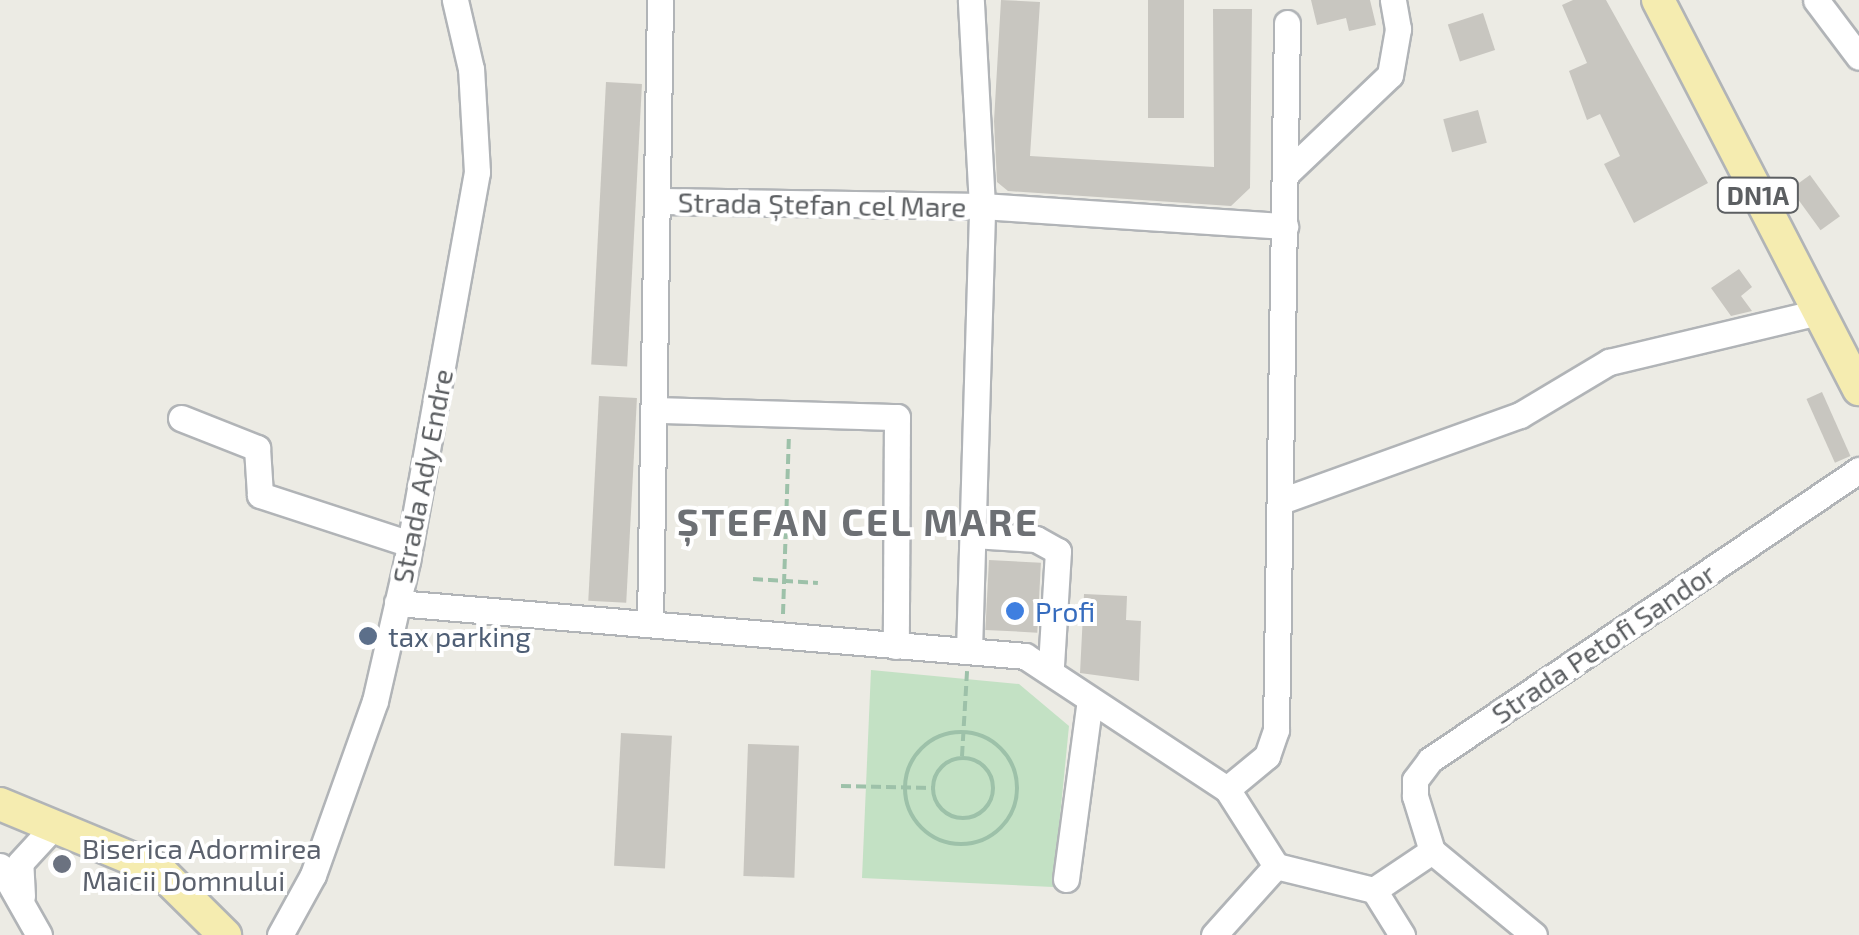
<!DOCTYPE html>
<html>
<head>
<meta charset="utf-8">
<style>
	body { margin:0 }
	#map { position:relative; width:1859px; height:935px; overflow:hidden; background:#ecebe4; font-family:"Exo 2",sans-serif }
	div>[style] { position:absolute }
	.green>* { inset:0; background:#c3e1c4 }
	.building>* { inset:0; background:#c8c6c0; transform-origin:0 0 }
	.path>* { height:4px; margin-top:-2px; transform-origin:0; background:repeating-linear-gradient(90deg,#9dc1a9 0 10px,transparent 0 15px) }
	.path>.ring { margin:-2px; padding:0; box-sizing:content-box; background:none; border:4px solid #9dc1a9; border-radius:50% }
	.roads { filter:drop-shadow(2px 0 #b1b4b7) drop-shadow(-2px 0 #b1b4b7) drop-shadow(0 2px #b1b4b7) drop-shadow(0 -2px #b1b4b7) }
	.minor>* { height:25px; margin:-12.5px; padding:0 12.5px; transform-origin:12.5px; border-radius:12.5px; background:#fff }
	.major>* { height:32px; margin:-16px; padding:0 16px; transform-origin:16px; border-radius:16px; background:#f5ecb0 }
	.dots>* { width:28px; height:28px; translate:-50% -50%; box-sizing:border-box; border:5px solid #fff; border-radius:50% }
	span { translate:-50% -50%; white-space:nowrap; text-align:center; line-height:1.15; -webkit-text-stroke:8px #fff; paint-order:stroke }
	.shield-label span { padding:2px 8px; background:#fff; border:2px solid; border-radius:8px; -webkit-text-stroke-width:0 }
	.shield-label { font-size:25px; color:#5c5f62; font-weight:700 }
	.street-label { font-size:28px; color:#5c5f62 }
	.shop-label { font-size:28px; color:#366cbe }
	.left { translate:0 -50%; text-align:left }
	.service-label { font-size:28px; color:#4e5e75 }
	.worship-label { font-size:28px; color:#5b616d }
	.district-label { font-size:38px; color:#6d7074; font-weight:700; letter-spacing:2.5px }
</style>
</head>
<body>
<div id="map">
	<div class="green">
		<i style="clip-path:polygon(871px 670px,1019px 684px,1069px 726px,1053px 887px,862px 878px)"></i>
	</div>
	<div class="building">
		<i style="clip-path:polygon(1001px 0,1040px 2px,1030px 156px,1214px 167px,1213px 9px,1252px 9px,1250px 188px,1231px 206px,1008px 191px,997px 182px,994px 121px)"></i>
		<i style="left:1148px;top:0;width:36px;height:118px"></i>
		<i style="clip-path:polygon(1311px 0,1370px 0,1376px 25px,1349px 31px,1346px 18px,1317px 25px)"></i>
		<i style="clip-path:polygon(1573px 0,1606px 0,1708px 183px,1634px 223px,1604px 164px,1620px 156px,1600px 114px,1587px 120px,1569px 71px,1587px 63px,1562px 5px)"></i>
		<i style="left:1483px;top:13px;width:39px;height:37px;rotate:72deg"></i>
		<i style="left:606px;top:82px;width:36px;height:283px;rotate:3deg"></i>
		<i style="left:1478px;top:110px;width:34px;height:36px;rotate:75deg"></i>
		<i style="left:1810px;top:175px;width:51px;height:24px;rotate:54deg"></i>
		<i style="clip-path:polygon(1739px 269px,1752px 287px,1741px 296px,1752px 311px,1731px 316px,1711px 288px)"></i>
		<i style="left:1822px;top:392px;width:70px;height:17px;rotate:66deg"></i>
		<i style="left:599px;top:396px;width:38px;height:205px;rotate:3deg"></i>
		<i style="left:989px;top:560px;width:52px;height:70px;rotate:3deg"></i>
		<i style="clip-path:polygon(1084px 594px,1127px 596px,1126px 620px,1141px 621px,1139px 681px,1080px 673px)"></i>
		<i style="left:621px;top:733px;width:51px;height:133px;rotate:3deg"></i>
		<i style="left:748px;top:744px;width:51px;height:132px;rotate:2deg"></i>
	</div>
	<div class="path">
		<i style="left:753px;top:579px;width:65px;rotate:3.5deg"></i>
		<i style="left:783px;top:614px;width:180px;rotate:-88.1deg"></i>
		<i class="ring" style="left:905px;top:732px;width:108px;height:108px"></i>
		<i style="left:962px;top:756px;width:85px;rotate:-86.6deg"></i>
		<i class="ring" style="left:933px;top:758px;width:56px;height:56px"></i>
		<i style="left:841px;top:786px;width:91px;rotate:1.3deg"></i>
	</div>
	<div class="roads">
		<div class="minor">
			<i style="left:1816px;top:0;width:71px;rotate:53deg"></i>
			<i style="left:1287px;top:173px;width:142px;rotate:-43.6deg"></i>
			<i style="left:1390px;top:75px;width:47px;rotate:-80.1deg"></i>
			<i style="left:1398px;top:29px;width:29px;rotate:-100deg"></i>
			<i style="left:662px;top:201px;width:320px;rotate:0.9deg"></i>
			<i style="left:982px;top:206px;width:304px;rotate:3.8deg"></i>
			<i style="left:659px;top:410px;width:238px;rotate:1.7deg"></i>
			<i style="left:897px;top:417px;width:229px;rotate:90.3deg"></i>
			<i style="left:181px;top:418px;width:82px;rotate:21.5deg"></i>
			<i style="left:257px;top:448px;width:47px;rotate:86.3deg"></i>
			<i style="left:260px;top:495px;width:158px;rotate:18.1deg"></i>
			<i style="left:1281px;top:501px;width:254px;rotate:-19.8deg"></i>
			<i style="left:1520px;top:415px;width:104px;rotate:-30.8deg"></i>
			<i style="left:1609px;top:362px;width:216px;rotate:-13.4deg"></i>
			<i style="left:973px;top:535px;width:63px;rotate:3.6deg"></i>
			<i style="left:1036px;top:539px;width:25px;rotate:29deg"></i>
			<i style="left:1058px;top:551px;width:116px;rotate:93.5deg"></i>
			<i style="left:397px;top:603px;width:630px;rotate:4.82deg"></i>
			<i style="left:1025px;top:656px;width:242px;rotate:33.4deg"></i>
			<i style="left:1227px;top:789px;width:91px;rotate:57.5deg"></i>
			<i style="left:650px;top:623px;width:623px;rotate:-89.08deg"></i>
			<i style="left:969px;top:651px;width:445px;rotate:-88.3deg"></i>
			<i style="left:982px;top:206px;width:206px;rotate:-93.1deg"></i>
			<i style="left:1227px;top:789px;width:52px;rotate:-39.5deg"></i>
			<i style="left:1267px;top:756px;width:28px;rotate:-71deg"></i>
			<i style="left:1276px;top:730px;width:707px;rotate:-89.11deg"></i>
			<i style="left:1432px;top:851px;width:58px;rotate:-107.2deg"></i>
			<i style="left:1415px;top:796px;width:16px;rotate:-90deg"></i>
			<i style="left:1415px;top:780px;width:25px;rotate:-53deg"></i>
			<i style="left:1430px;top:760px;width:518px;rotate:-34.06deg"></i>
			<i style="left:0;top:866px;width:79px;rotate:60.5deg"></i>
			<i style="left:1276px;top:866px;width:101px;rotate:13.8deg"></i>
			<i style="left:1374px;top:890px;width:70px;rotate:-33.9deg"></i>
			<i style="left:1432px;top:851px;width:132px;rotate:39.5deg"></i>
			<i style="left:1066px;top:879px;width:181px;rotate:-82.4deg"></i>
			<i style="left:1374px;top:890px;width:53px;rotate:58.1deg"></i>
			<i style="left:22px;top:896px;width:33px;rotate:-93deg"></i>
			<i style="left:20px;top:863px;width:52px;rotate:-47.4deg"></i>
			<i style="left:280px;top:935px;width:68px;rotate:-61.2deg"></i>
			<i style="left:313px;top:875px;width:185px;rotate:-70.4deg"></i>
			<i style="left:375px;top:701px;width:144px;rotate:-77.1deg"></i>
			<i style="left:407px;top:561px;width:395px;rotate:-79.8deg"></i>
			<i style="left:477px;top:172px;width:103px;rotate:-93.3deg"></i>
			<i style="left:471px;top:69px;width:71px;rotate:-103.1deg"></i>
			<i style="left:1214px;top:935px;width:93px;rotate:-48.1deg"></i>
		</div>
		<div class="major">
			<i style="left:1658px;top:0;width:438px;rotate:62.7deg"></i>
			<i style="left:0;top:804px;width:172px;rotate:22.5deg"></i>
			<i style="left:159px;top:870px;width:93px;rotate:44.6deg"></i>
		</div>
	</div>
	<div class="dots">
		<i style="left:1015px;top:611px;background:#3f7fe0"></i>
		<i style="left:368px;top:636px;background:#5c6f8a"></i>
		<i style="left:62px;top:864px;background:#6b7280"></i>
	</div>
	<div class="shield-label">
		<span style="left:1758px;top:195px">DN1A</span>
	</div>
	<div class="street-label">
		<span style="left:822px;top:204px;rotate:1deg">Strada Ștefan cel Mare</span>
		<span style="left:422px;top:476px;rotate:-79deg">Strada Ady Endre</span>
		<span style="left:1603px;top:643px;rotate:-34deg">Strada Petofi Sandor</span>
	</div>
	<div class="shop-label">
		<span class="left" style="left:1035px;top:611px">Profi</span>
	</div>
	<div class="service-label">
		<span class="left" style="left:388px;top:636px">tax parking</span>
	</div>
	<div class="worship-label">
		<span class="left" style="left:82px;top:864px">Biserica Adormirea<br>Maicii Domnului</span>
	</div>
	<div class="district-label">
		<span style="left:858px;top:522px">ȘTEFAN CEL MARE</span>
	</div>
</div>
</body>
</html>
